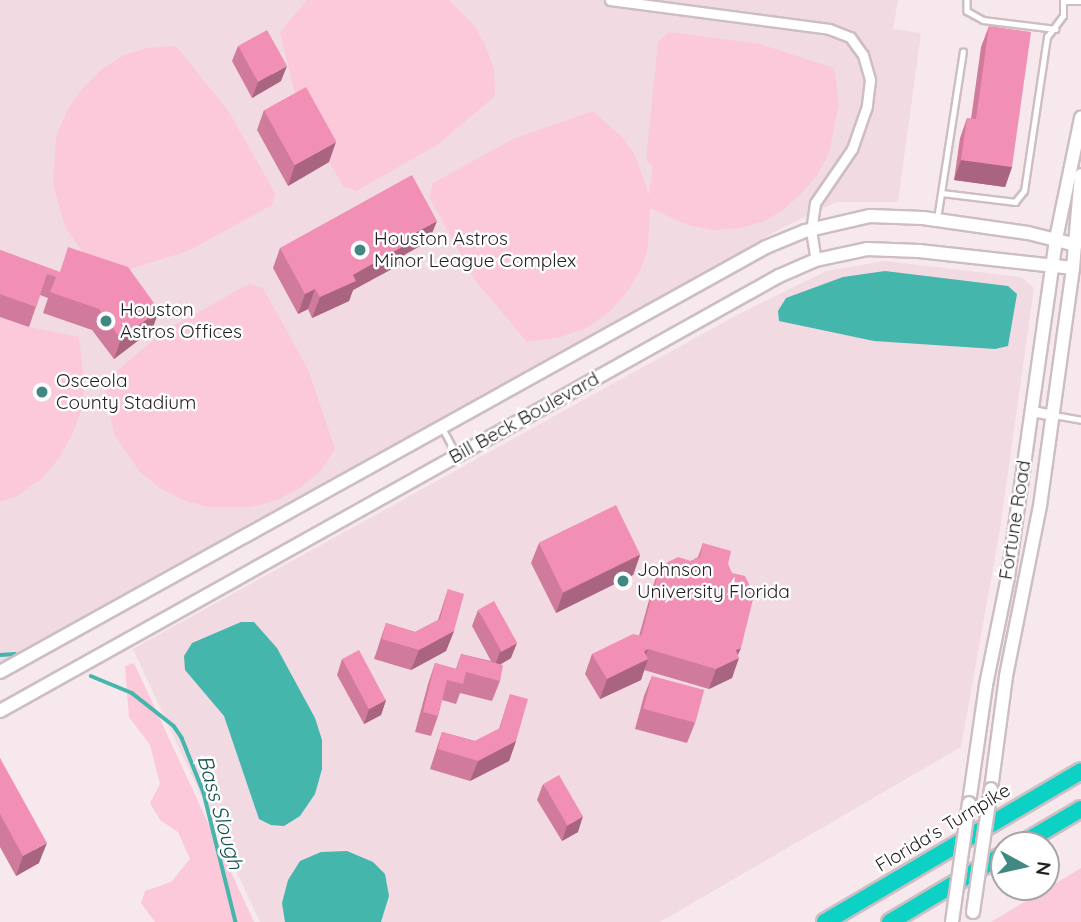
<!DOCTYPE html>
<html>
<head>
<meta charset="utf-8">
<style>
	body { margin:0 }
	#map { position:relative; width:1081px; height:922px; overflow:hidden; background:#f7e8ed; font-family:Quicksand,sans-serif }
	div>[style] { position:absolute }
	.built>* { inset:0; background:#f1dae2 }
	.green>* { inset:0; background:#fbc9da }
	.water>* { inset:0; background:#44b6ac }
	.stream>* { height:3.5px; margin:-1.75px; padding:0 1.75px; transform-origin:1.75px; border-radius:1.75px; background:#44b6ac }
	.roads { filter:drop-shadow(2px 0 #ccbec2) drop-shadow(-2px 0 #ccbec2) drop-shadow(0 2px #ccbec2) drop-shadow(0 -2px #ccbec2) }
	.lane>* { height:4.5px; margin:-2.25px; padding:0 2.25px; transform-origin:2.25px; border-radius:2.25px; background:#fff }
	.street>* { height:9px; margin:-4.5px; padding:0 4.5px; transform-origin:4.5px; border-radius:4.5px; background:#fff }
	.secondary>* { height:12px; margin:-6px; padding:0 6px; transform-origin:6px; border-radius:6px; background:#fff }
	.highway>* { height:16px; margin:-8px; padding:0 8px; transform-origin:8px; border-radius:8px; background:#0dd1c5 }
	.bridges { filter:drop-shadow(2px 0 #ccbec2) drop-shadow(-2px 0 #ccbec2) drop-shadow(0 2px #ccbec2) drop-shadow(0 -2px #ccbec2) }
	.secondary-bridge>* { height:12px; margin:-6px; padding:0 6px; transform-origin:6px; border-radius:6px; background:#fff }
	.wall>* { inset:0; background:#d07b9c }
	.shaded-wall>* { inset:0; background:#a9647f }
	.building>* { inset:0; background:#f28fb5; transform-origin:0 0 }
	.dots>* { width:19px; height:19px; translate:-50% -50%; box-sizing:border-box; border:4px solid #fff; border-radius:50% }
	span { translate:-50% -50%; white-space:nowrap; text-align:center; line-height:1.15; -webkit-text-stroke:5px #fff; paint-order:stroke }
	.poi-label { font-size:19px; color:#231e20 }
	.left { translate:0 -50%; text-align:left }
	.street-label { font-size:19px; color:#231e20 }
	.water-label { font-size:21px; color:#155550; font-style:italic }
	.north { position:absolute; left:990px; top:831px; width:70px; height:70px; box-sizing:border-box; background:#fff; border:2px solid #a7a5a6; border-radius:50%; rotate:98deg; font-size:19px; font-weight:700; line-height:28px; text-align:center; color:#231e20 }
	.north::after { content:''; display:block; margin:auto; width:24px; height:32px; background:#418882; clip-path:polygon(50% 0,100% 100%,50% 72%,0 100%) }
</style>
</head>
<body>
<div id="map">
	<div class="built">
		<i style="clip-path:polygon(0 0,898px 0,893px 29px,921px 33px,898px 202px,837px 202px,784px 227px,0 665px)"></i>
		<i style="clip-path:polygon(885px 261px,1021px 277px,1034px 288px,1000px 529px,961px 747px,660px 922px,260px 922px,133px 649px,737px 315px,826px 271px)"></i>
	</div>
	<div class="green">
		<i style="clip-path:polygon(307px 0,449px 0,475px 26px,486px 47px,494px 69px,495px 96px,437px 145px,356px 191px,343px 186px,298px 107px,280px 32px)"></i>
		<i style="clip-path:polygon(669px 32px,760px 44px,834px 68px,839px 103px,829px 153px,817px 175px,800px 195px,782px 211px,762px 222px,740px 228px,713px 230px,688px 225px,650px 208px,648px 248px,640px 271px,627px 292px,610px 311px,588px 327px,561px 337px,527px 342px,475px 280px,429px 197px,433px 183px,513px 139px,593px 111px,624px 139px,635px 155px,649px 195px,653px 167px,646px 160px,658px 42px)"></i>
		<i style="clip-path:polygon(176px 46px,229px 112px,275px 193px,272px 205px,188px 251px,114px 274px,89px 261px,65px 227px,53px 184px,56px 137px,67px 111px,81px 90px,102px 69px,124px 55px,148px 48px)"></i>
		<i style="clip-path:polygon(0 273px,42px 288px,29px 327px,79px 337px,84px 380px,83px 405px,73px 433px,59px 458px,41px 479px,17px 496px,0 502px)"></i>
		<i style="clip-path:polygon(249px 284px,263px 288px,308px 369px,335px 449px,321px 470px,300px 488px,277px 500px,251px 507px,208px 507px,183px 500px,160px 488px,139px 471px,114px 434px,104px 382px,164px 331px)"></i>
		<i style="clip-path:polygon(134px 663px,254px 922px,155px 922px,141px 903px,145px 891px,171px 882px,190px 859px,178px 832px,160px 820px,150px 803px,160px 784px,150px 745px,129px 717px,125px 666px)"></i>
		<i style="clip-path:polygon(1081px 868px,1081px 922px,991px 922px)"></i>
	</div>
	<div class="water">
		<i style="clip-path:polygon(885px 271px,1008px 286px,1017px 294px,1008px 346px,995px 349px,874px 341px,779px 321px,778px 311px,786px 298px,843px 277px)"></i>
		<i style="clip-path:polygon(241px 622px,254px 622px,277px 648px,315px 718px,322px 740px,322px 769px,315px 794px,300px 816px,284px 826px,271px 825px,259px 819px,224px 716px,185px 670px,184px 656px,192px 643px)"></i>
		<i style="clip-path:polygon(347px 851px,373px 862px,385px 874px,389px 896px,381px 922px,285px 922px,282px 903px,288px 880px,300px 861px,321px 852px)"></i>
	</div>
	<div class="stream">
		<i style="left:0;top:655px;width:15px;rotate:-4deg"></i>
		<i style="left:91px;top:676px;width:44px;rotate:22.5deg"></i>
		<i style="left:132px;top:693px;width:53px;rotate:38.2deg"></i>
		<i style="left:174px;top:726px;width:14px;rotate:56deg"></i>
		<i style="left:182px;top:738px;width:59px;rotate:68.2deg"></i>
		<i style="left:204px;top:793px;width:133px;rotate:76.1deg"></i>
	</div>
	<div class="roads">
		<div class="lane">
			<i style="left:967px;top:0;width:11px;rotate:90deg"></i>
			<i style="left:967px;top:11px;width:18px;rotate:29deg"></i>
			<i style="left:983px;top:20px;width:73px;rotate:7.1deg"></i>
			<i style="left:942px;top:193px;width:74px;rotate:7deg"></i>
			<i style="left:1015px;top:202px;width:14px;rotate:-51deg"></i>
			<i style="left:1024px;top:191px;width:156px;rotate:-81.5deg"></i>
			<i style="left:1047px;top:37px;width:26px;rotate:-53deg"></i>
			<i style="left:1063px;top:16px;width:14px;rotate:-90deg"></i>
			<i style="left:1063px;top:2px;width:18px"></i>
			<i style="left:937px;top:219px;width:169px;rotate:-81.2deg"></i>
			<i style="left:1054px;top:415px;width:27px;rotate:10deg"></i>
			<i style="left:443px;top:429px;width:30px;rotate:62deg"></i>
		</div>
		<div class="street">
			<i style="left:610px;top:0;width:221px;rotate:7.5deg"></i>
			<i style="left:829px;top:29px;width:22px;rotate:21deg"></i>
			<i style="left:850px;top:37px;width:22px;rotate:54deg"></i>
			<i style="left:863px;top:55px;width:26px;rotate:74deg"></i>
			<i style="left:870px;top:80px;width:26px;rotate:97deg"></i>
			<i style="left:867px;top:106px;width:46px;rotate:109.2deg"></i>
			<i style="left:852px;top:149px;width:65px;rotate:124.4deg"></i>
			<i style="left:815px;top:203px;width:27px;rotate:98deg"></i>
			<i style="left:811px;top:230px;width:30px;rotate:81deg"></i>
			<i style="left:1032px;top:411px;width:21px;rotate:11deg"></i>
		</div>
		<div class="secondary">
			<i style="left:0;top:672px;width:876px;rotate:-29.02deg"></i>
			<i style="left:766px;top:247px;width:42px;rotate:-22.3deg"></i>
			<i style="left:805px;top:231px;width:67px;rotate:-13deg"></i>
			<i style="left:870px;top:216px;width:53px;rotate:2.2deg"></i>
			<i style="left:923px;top:218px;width:106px;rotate:8.1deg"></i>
			<i style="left:1028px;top:233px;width:49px;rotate:14deg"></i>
			<i style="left:0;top:711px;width:892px;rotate:-29.18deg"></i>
			<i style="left:779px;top:276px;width:40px;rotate:-23.4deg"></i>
			<i style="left:816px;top:260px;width:52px;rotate:-12.2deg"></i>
			<i style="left:867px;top:249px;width:52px;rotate:2.2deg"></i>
			<i style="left:919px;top:251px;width:155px;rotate:6.3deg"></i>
			<i style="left:991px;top:789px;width:114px;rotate:-82.4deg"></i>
			<i style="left:1006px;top:676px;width:173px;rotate:-78.7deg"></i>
			<i style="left:1040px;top:506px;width:240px;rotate:-82.1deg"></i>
			<i style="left:1073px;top:268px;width:93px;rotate:-85.1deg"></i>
			<i style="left:969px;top:803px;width:119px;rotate:-81.8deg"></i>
			<i style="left:986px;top:685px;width:110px;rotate:-78.5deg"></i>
			<i style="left:1008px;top:577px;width:341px;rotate:-81.9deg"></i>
			<i style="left:1056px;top:239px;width:124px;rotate:-78.3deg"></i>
		</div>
		<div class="highway">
			<i style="left:1020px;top:845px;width:71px;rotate:-30.5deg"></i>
			<i style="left:825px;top:922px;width:297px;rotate:-30.5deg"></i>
			<i style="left:890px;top:922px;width:133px;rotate:-30.8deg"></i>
		</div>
	</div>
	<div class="bridges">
		<div class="secondary-bridge">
			<i style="left:973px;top:912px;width:124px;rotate:-81.7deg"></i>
			<i style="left:952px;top:922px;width:120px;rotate:-81.9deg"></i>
		</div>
	</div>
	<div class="wall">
		<i style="clip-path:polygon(989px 26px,1012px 167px,1005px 187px,954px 180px,960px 138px,967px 118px,971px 119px,981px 47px)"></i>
		<i style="clip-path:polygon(238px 46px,281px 81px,252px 98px,232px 61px)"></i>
		<i style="clip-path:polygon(264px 110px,329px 162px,288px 186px,257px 130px)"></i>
		<i style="clip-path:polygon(429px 241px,404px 255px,401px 264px,353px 290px,349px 301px,312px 318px,308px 309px,298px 314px,273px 268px,280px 248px)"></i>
		<i style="clip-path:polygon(0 250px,159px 310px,152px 330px,114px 359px,92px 330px,43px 313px,48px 298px,40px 295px,29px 327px,0 317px)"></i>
		<i style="clip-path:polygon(539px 543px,640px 555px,633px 575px,556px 613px,531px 563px)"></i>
		<i style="clip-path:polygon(703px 543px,728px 564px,738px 655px,732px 678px,709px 689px,644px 670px,641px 680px,600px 699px,585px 674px,592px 654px,639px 636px,653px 586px,660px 566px,691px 561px,698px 557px)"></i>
		<i style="clip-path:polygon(448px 589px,454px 631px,446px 651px,411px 670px,374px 659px,386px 623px,415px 632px,438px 620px)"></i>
		<i style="clip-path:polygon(478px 610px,511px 658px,501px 664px,500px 681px,492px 701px,460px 693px,456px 704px,442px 700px,438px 716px,431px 736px,415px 732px,428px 684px,435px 663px,456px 669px,461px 654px,491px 661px,472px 626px)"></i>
		<i style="clip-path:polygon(342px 659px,386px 700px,381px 715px,364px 724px,337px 675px)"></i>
		<i style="clip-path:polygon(652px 676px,695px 723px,687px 743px,635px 729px,644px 696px)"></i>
		<i style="clip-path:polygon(510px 694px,516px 741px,509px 761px,470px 781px,430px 769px,442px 732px,475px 741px,499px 729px)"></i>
		<i style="clip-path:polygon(0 758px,39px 863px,16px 876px,0 847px)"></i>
		<i style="clip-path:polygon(543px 784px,578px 832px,562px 841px,537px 800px)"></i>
	</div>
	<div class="shaded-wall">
		<i style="clip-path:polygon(287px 66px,281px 81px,252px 98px,258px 82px)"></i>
		<i style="clip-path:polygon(336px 142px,329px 162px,288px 186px,295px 165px)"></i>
		<i style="clip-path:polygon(961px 160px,1012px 167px,1005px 187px,954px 180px)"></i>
		<i style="clip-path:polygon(437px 221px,429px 241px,404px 255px,401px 264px,353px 290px,349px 301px,312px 318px,320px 297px,405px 238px)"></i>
		<i style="clip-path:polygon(315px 289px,308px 309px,298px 314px,305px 294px)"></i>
		<i style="clip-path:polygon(159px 310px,152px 330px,114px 359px,121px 339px)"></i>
		<i style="clip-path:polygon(640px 555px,633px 575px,556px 613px,563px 593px)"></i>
		<i style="clip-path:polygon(454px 631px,446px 651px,411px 670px,419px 650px)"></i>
		<i style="clip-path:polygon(517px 643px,511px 658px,494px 668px,500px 652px)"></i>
		<i style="clip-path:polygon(741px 648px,736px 659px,739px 658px,732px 678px,709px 689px,716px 669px,736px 650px)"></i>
		<i style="clip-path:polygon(648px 649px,644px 661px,648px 659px,641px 680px,600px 699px,607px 679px)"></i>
		<i style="clip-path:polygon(386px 700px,381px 715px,364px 724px,369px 709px)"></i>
		<i style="clip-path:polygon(516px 741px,509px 761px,470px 781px,478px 761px)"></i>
		<i style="clip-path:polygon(583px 816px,578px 832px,562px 841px,567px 826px)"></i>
		<i style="clip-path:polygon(47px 843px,39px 863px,16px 876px,23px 856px)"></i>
	</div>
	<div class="building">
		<i style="clip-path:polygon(989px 26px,1031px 32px,1012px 167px,961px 160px,967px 118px,976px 119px)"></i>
		<i style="left:267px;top:30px;width:41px;height:33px;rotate:61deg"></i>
		<i style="left:306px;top:87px;width:63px;height:48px;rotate:61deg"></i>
		<i style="clip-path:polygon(412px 175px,437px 221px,405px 238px,409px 243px,353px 275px,356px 281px,320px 297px,315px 289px,305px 294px,280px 248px)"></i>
		<i style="clip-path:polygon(68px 247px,128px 267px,159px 310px,121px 339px,99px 309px,50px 292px,56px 277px,47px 274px,36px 307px,0 294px,0 250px,60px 272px)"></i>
		<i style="left:616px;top:505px;width:55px;height:86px;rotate:64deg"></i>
		<i style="clip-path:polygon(703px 543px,731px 551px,728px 564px,732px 573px,745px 576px,754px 595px,741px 648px,736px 650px,739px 658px,716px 669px,648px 649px,644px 651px,648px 659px,607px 679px,592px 654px,633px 634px,641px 636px,660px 566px,678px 557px,691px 561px,700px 557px)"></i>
		<i style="clip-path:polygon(448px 589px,464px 594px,454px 631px,419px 650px,382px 639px,386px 623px,415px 632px,440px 619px)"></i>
		<i style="left:494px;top:601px;width:48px;height:18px;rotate:61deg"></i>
		<i style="left:359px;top:650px;width:57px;height:19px;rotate:62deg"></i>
		<i style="clip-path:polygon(461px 654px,503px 665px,500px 681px,466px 672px,463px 684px,447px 680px,438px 716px,423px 712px,435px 663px,457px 669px)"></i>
		<i style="left:652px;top:676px;width:54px;height:34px;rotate:15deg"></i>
		<i style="clip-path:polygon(510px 694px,528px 699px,516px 741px,478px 761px,438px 749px,442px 732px,475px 741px,500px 728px)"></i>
		<i style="clip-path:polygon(0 758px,47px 843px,23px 856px,0 814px)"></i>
		<i style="left:559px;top:775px;width:48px;height:18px;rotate:60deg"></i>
	</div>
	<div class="dots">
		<i style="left:360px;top:250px;background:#418882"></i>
		<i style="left:106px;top:321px;background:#418882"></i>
		<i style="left:42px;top:392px;background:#418882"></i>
		<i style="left:623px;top:581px;background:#418882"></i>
	</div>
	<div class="poi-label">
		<span class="left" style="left:374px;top:250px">Houston Astros<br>Minor League Complex</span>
		<span class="left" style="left:120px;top:321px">Houston<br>Astros Offices</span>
		<span class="left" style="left:56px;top:392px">Osceola<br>County Stadium</span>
		<span class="left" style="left:637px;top:581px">Johnson<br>University Florida</span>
	</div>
	<div class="street-label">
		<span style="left:524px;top:418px;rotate:-29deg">Bill Beck Boulevard</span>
		<span style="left:1015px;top:520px;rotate:-81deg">Fortune Road</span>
		<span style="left:943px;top:828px;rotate:-31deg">Florida's Turnpike</span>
	</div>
	<div class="water-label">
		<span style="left:221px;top:812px;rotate:74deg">Bass Slough</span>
	</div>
	<div class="north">N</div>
</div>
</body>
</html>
